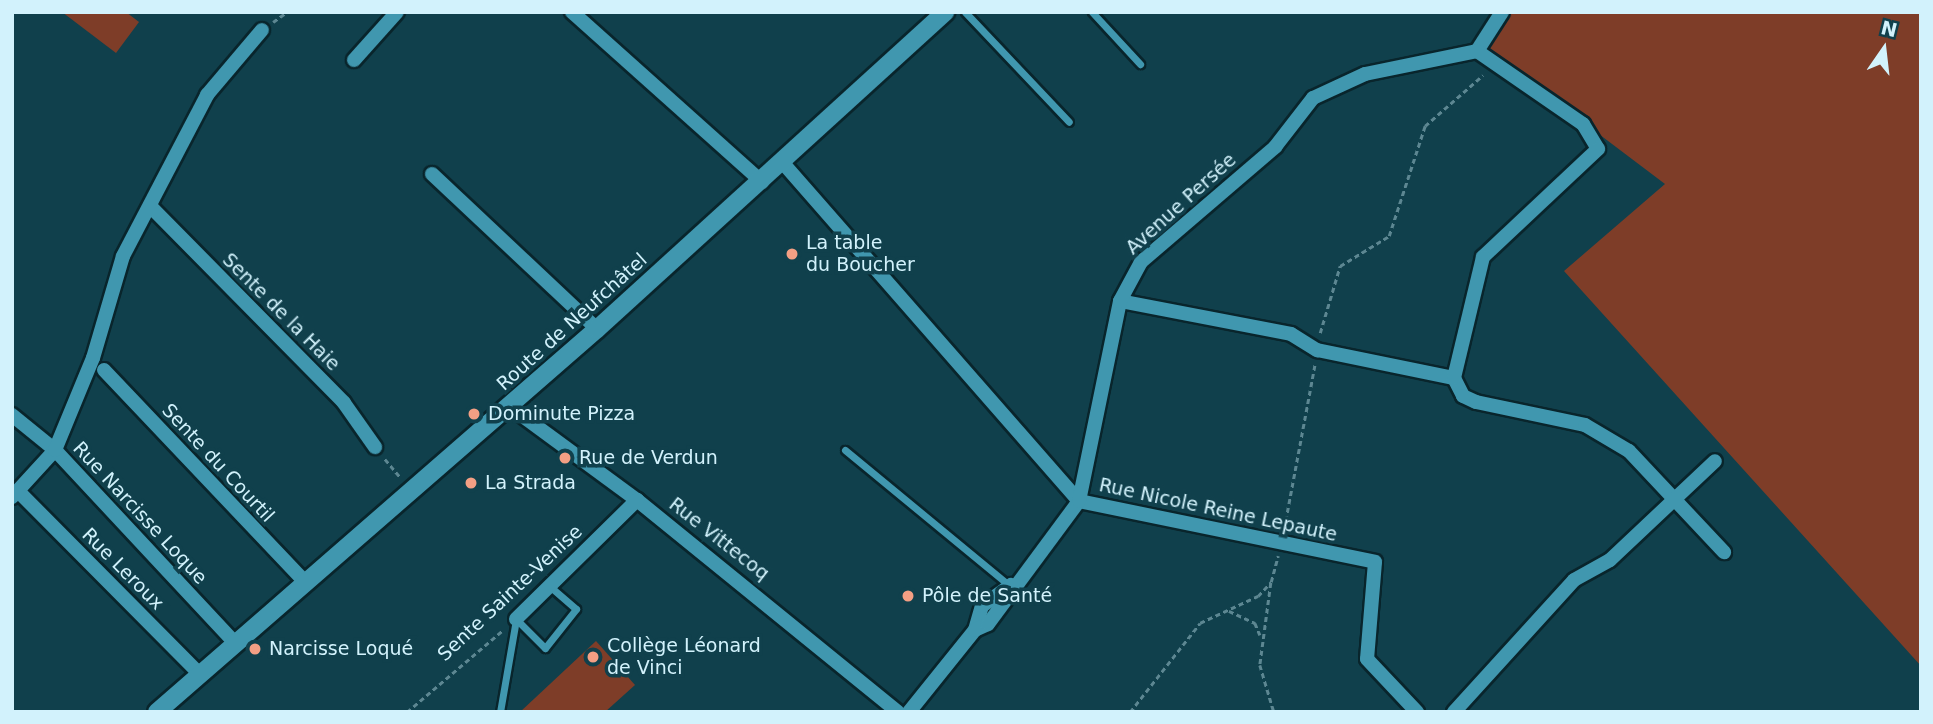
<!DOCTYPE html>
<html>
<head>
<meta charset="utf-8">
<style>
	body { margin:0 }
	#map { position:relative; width:1933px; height:724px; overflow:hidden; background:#10404c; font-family:"DejaVu Sans",sans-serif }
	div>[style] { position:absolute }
	.green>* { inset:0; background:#7e3d28 }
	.path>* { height:2.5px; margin-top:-1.25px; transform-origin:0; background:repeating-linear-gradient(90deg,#5d8792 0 5px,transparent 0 8.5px) }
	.roads { filter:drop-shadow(2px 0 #09252c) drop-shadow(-2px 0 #09252c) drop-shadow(0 2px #09252c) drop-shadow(0 -2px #09252c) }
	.service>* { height:7px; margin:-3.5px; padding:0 3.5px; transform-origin:3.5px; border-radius:3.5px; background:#4097af }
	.minor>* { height:14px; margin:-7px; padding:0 7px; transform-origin:7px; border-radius:7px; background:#4097af }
	.secondary>* { height:18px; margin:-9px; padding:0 9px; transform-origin:9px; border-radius:9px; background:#4097af }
	.dots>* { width:19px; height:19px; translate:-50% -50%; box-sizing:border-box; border:4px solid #10404c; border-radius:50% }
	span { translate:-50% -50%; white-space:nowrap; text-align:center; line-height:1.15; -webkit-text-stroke:7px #10404c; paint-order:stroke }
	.street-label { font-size:19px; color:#d2f2fc }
	.poi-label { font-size:19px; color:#d2f2fc }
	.left { translate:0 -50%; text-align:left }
	.frame { position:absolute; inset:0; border:14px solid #d2f2fc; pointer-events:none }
	.north { position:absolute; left:1849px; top:14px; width:70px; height:70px; -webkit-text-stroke:5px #10404c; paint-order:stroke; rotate:14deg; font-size:19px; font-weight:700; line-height:28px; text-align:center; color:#d2f2fc }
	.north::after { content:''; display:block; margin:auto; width:24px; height:32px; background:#d2f2fc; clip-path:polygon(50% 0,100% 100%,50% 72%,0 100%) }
</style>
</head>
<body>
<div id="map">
	<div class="green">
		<i style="clip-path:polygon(62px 12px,126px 12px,139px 22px,116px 53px)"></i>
		<i style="clip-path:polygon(1511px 12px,1921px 12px,1921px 666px,1564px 271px,1665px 184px,1485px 48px)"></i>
		<i style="clip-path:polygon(596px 641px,635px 685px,605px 712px,520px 712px)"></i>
	</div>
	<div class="path">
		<i style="left:273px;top:22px;width:17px;rotate:-36deg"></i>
		<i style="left:1320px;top:333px;width:70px;rotate:-73.4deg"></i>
		<i style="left:1340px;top:266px;width:57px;rotate:-31.5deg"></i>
		<i style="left:1389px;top:236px;width:116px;rotate:-71.9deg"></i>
		<i style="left:1425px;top:126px;width:77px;rotate:-41.3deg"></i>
		<i style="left:385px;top:459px;width:25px;rotate:50deg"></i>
		<i style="left:1284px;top:529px;width:168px;rotate:-79.4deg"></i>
		<i style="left:1271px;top:583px;width:83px;rotate:97.6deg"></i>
		<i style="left:1260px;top:665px;width:49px;rotate:73.4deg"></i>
		<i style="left:1229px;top:611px;width:29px;rotate:25deg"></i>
		<i style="left:1255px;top:623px;width:13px;rotate:67deg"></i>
		<i style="left:407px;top:712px;width:126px;rotate:-40.5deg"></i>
		<i style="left:1130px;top:712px;width:113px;rotate:-51.8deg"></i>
		<i style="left:1200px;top:623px;width:64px;rotate:-25deg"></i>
		<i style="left:1258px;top:596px;width:19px;rotate:-47deg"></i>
		<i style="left:1271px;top:582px;width:27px;rotate:-75deg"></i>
	</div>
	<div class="roads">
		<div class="service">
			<i style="left:965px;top:12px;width:151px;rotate:46.6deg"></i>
			<i style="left:1092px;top:12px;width:71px;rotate:47.3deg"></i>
			<i style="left:845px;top:450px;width:212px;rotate:39.5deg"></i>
			<i style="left:516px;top:619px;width:41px;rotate:45deg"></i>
			<i style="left:545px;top:648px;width:50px;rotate:-51.5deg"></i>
			<i style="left:576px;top:609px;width:35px;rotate:-139deg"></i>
			<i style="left:500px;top:712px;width:94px;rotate:-80.2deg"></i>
		</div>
		<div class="minor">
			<i style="left:572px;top:12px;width:255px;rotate:41.8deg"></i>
			<i style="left:1477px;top:51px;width:46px;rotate:-57.3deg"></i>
			<i style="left:354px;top:60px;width:64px;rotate:-48.1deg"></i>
			<i style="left:783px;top:163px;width:449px;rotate:48.8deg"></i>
			<i style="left:1079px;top:501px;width:302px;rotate:11.6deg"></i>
			<i style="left:1375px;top:562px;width:97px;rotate:94.7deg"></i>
			<i style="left:1367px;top:659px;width:73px;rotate:46.7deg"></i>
			<i style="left:432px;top:174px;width:226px;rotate:43.2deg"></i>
			<i style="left:153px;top:209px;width:272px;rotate:45.4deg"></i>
			<i style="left:344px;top:403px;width:54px;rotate:54.8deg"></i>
			<i style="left:1120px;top:301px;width:174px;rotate:10.9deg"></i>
			<i style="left:1291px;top:334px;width:31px;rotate:32deg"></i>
			<i style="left:1317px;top:350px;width:140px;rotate:11.6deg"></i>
			<i style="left:1454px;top:378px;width:20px;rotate:63deg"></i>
			<i style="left:1463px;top:396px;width:14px;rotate:25deg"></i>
			<i style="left:1476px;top:402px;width:111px;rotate:11.9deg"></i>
			<i style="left:1585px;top:425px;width:51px;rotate:30.6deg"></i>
			<i style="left:1629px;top:451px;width:139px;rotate:46.8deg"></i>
			<i style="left:104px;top:370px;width:292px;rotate:46.5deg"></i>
			<i style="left:509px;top:406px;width:159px;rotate:36.3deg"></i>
			<i style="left:637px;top:500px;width:336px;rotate:39.1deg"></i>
			<i style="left:12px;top:415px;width:55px;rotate:39.1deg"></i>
			<i style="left:55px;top:450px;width:264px;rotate:47deg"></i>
			<i style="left:18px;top:491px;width:258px;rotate:45.2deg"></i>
			<i style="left:12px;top:497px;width:64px;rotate:-47.5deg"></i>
			<i style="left:55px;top:450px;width:100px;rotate:-67.6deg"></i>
			<i style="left:93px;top:358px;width:106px;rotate:-73.6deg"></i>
			<i style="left:123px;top:256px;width:182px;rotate:-62.4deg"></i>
			<i style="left:207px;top:95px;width:85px;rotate:-49.8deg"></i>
			<i style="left:516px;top:619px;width:170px;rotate:-44.5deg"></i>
			<i style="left:975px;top:630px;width:25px;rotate:-74deg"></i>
			<i style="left:982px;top:606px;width:36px;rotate:-36deg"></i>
			<i style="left:909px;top:712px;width:105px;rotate:-51.2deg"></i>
			<i style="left:975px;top:630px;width:14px;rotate:-25deg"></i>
			<i style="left:988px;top:624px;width:153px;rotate:-53.5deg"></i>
			<i style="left:1079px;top:501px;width:204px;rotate:-78.4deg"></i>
			<i style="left:1120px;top:301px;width:44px;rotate:-61.7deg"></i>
			<i style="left:1141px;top:262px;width:177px;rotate:-40.6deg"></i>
			<i style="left:1275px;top:147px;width:62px;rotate:-52.2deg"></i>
			<i style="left:1313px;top:98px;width:57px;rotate:-24.8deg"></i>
			<i style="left:1365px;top:74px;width:114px;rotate:-11.6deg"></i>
			<i style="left:1477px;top:51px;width:129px;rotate:34.6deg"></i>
			<i style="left:1583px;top:124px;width:29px;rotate:59deg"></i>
			<i style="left:1598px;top:149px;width:158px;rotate:136.8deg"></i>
			<i style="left:1483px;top:257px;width:124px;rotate:103.5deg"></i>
			<i style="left:1454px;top:712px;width:178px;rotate:-47.7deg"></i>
			<i style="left:1574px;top:580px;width:41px;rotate:-29.1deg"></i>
			<i style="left:1610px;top:560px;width:144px;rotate:-43.3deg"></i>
		</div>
		<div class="secondary">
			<i style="left:157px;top:712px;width:583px;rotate:-41.04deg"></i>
			<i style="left:597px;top:329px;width:471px;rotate:-42.3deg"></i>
		</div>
	</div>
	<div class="dots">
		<i style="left:792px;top:254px;background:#f39f84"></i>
		<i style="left:474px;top:414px;background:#f39f84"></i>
		<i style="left:565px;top:458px;background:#f39f84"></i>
		<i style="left:471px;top:483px;background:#f39f84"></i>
		<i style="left:908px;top:596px;background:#f39f84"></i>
		<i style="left:255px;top:649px;background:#f39f84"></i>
		<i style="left:593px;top:657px;background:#f39f84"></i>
	</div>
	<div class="street-label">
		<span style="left:1181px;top:204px;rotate:-42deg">Avenue Persée</span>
		<span style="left:281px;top:312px;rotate:45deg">Sente de la Haie</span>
		<span style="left:572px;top:322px;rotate:-42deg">Route de Neufchâtel</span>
		<span style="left:218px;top:463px;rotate:47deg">Sente du Courtil</span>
		<span style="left:1218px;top:510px;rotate:12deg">Rue Nicole Reine Lepaute</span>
		<span style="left:140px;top:513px;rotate:47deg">Rue Narcisse Loque</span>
		<span style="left:719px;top:539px;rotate:38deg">Rue Vittecoq</span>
		<span style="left:123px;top:569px;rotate:45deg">Rue Leroux</span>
		<span style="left:510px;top:593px;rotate:-43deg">Sente Sainte-Venise</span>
	</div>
	<div class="poi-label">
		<span class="left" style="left:806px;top:254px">La table<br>du Boucher</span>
		<span class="left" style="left:488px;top:414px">Dominute Pizza</span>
		<span class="left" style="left:579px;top:458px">Rue de Verdun</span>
		<span class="left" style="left:485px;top:483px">La Strada</span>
		<span class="left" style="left:922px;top:596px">Pôle de Santé</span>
		<span class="left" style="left:607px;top:657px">Collège Léonard<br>de Vinci</span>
		<span class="left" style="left:269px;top:649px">Narcisse Loqué</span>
	</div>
	<div class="frame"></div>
	<div class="north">N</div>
</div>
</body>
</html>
